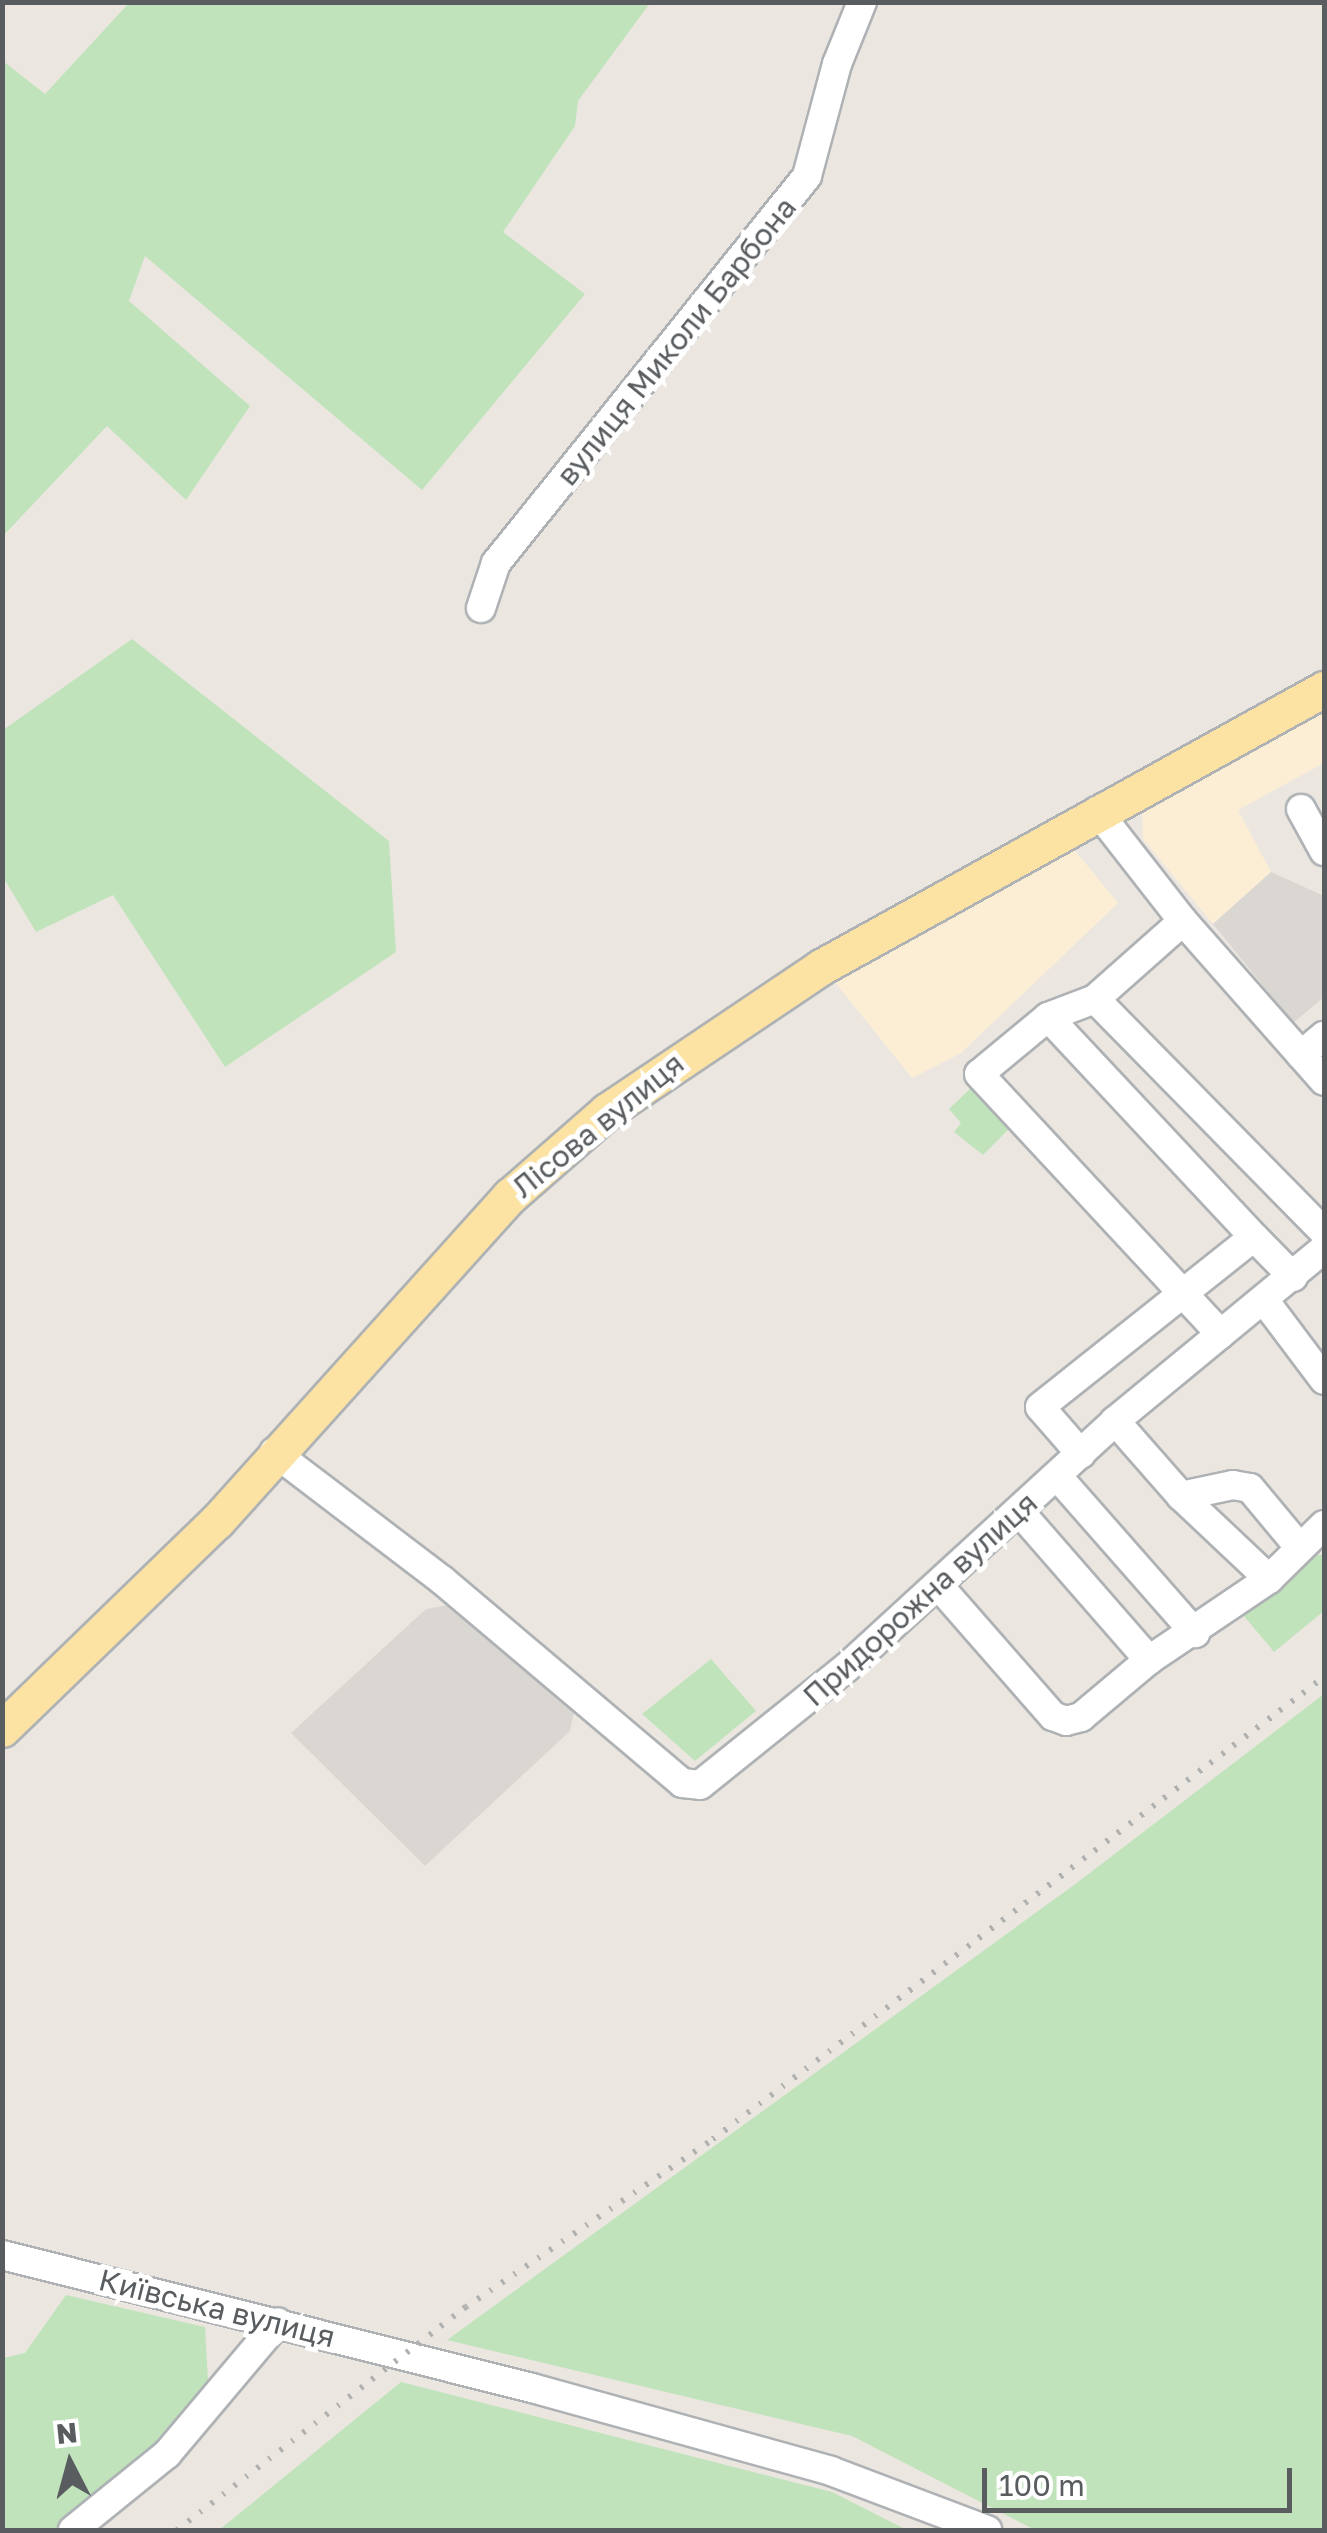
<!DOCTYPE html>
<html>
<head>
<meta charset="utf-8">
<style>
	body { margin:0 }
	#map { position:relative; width:1327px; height:2533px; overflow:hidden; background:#ebe7e0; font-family:"Golos Text",sans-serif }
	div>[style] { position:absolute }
	.commercial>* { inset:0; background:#fceed4 }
	.industrial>* { inset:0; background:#dad6d2 }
	.green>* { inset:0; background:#c1e3bc }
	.roads { filter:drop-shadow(2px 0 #aeb2b5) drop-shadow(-2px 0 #aeb2b5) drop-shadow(0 2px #aeb2b5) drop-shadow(0 -2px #aeb2b5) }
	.minor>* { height:28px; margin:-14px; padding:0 14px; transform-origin:14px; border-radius:14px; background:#fff }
	.major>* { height:35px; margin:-17.5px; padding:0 17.5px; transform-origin:17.5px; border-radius:17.5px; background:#fce3a4 }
	.rail>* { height:6px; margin-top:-3px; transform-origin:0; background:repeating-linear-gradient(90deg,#afb0b0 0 2.5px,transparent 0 14.5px) }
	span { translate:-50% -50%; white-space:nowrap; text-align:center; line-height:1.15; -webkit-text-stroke:10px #fff; paint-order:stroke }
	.street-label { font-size:30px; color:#595d60 }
	.frame { position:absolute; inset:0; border:5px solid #595d60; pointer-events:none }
	.north { position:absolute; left:20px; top:2413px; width:100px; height:100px; -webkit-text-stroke:8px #fff; paint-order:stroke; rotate:354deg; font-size:28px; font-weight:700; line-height:40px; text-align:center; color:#595d60 }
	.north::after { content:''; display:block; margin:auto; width:35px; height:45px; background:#595d60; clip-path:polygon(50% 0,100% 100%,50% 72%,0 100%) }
	.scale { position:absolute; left:982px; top:2468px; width:310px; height:45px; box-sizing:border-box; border:5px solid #595d60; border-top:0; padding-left:12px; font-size:30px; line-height:35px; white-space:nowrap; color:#595d60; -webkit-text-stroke:8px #fff; paint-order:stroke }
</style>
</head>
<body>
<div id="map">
	<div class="commercial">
		<i style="clip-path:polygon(1324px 707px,1324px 763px,1238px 810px,1271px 872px,1213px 924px,1143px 839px,1142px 805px)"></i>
		<i style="clip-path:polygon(1068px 842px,1118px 903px,961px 1053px,912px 1078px,830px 976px)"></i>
	</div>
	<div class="industrial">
		<i style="clip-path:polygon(1271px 872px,1324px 896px,1324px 997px,1293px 1023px,1213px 924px)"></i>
		<i style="clip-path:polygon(449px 1605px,575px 1708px,570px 1731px,425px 1866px,291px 1733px,426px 1609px)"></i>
	</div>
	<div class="green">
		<i style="clip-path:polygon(129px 3px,650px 3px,578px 101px,575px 126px,503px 232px,585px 294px,422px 490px,145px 256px,129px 301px,250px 406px,186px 500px,107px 426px,3px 536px,3px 61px,45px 94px)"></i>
		<i style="clip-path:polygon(132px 639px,389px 841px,396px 952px,225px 1067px,113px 895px,36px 932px,3px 877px,3px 730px)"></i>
		<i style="clip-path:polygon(975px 1084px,1015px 1123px,983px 1155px,954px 1132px,961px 1123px,949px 1109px)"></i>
		<i style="clip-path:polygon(1318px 1555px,1324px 1555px,1324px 1611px,1274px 1652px,1243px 1615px)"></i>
		<i style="clip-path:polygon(711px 1659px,756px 1711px,695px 1761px,642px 1714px)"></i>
		<i style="clip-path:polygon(1324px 1694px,1324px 2530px,1035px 2530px,852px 2436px,447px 2340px,1074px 1885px)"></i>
		<i style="clip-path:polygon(66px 2295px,205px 2327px,208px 2380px,157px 2449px,54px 2530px,3px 2530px,3px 2358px,25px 2353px)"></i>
		<i style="clip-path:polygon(401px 2382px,832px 2492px,907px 2530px,219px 2530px)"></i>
	</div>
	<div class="roads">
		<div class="minor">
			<i style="left:481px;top:608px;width:47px;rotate:-71.6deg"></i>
			<i style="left:496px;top:563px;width:496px;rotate:-51.2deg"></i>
			<i style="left:807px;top:176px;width:116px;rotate:-75deg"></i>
			<i style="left:837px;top:64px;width:67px;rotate:-68deg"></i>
			<i style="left:1301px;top:809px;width:48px;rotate:61.3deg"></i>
			<i style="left:1097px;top:811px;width:140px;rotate:52deg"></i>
			<i style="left:1183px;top:921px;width:213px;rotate:48.6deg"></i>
			<i style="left:1183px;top:921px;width:118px;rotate:138.4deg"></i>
			<i style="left:1095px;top:999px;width:50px;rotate:159deg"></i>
			<i style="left:1048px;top:1017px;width:89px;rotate:140.4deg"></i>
			<i style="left:979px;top:1074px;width:355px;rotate:47.1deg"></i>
			<i style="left:1095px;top:999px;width:327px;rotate:45.5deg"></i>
			<i style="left:1048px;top:1017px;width:301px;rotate:46.9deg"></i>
			<i style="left:1301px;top:1055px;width:30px;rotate:-40deg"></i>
			<i style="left:1264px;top:1300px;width:100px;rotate:53.1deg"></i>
			<i style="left:274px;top:1452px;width:211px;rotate:37.3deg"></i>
			<i style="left:442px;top:1580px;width:314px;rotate:40.2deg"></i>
			<i style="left:682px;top:1783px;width:18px;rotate:6deg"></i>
			<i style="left:700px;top:1785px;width:189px;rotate:-38.8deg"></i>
			<i style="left:847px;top:1667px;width:364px;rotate:-42.5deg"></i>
			<i style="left:1115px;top:1421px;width:271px;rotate:-39.5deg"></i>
			<i style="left:1081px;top:1454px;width:62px;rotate:-131.1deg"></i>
			<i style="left:1040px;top:1407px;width:273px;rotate:-38.5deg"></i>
			<i style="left:1254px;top:1237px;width:56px;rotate:45.7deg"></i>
			<i style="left:1058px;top:1477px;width:208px;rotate:48.7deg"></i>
			<i style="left:1181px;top:1496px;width:53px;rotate:-11.9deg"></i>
			<i style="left:1233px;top:1485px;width:17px;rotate:10deg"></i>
			<i style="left:1250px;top:1488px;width:78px;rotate:50.2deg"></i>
			<i style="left:1019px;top:1511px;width:198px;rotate:48.9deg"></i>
			<i style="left:1269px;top:1579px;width:77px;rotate:-44.5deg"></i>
			<i style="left:939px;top:1586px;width:173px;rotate:48.8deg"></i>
			<i style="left:1053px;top:1716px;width:14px;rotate:21deg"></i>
			<i style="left:1066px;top:1721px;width:16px;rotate:-15deg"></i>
			<i style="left:1081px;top:1717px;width:89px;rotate:-40deg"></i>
			<i style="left:1149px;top:1660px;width:145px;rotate:-34deg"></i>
			<i style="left:1269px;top:1579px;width:121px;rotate:-136.7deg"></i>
			<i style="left:1181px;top:1496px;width:100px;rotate:-131.3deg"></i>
			<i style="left:2px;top:2255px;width:546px;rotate:14.09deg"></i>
			<i style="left:532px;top:2388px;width:310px;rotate:15.5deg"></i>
			<i style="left:831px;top:2471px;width:167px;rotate:20.7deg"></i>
			<i style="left:73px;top:2530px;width:121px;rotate:-39deg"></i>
			<i style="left:167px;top:2454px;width:172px;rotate:-49.9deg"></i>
		</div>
		<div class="major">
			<i style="left:2px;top:1729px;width:299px;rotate:-44.1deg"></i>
			<i style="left:217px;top:1521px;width:438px;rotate:-48deg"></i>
			<i style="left:510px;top:1196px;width:129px;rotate:-41.2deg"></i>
			<i style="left:607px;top:1111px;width:258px;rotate:-33.9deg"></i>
			<i style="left:821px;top:967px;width:575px;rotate:-28.93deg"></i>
		</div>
	</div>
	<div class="rail">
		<i style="left:177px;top:2530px;width:365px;rotate:-37.7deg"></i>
		<i style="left:466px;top:2307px;width:299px;rotate:-34.2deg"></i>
		<i style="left:713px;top:2139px;width:766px;rotate:-37.09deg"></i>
	</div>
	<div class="street-label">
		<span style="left:676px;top:341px;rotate:-51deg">вулиця Миколи Барбона</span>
		<span style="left:598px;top:1125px;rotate:-39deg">Лісова вулиця</span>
		<span style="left:920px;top:1599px;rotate:-42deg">Придорожна вулиця</span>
		<span style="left:217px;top:2308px;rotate:14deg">Київська вулиця</span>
	</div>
	<div class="frame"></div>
	<div class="north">N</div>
	<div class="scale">100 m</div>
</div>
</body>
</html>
